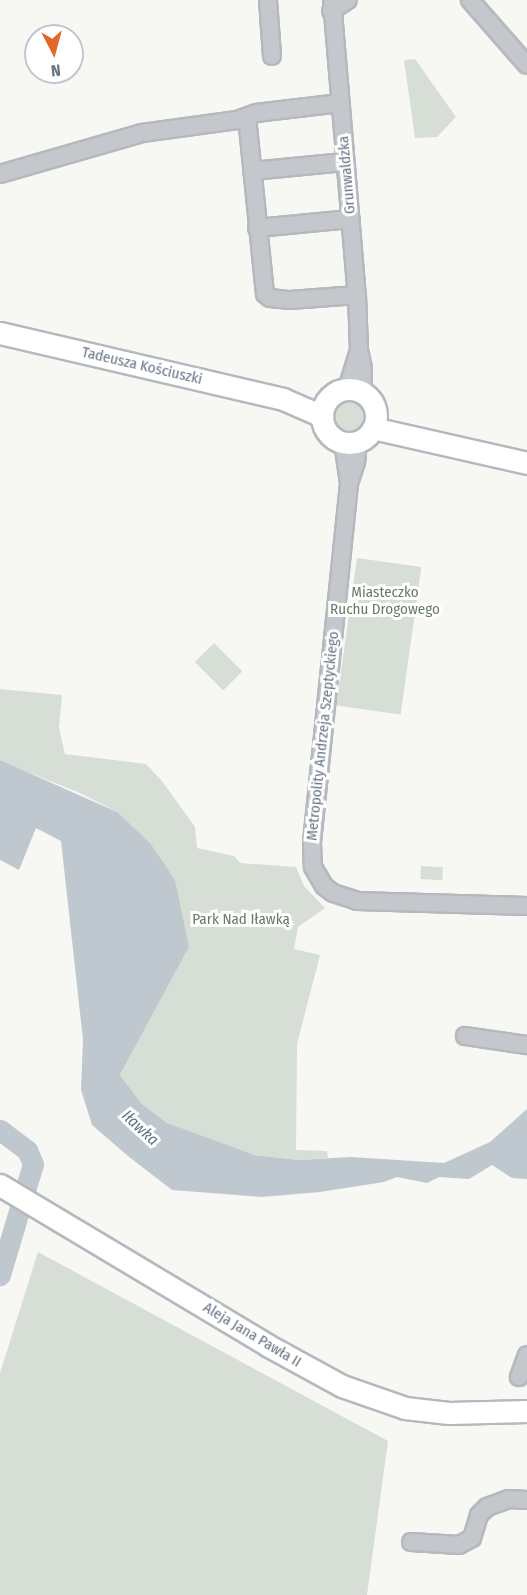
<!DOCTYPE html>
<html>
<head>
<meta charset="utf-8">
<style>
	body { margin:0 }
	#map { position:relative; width:527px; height:1595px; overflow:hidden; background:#f7f7f4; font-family:"Fira Sans Condensed",sans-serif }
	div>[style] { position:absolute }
	.green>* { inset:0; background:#d7ded5; transform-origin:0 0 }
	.round { border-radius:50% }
	.water>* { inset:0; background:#c0c8cf }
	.river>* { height:21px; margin:-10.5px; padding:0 10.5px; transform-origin:10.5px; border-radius:10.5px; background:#c0c8cf }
	.roads { filter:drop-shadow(2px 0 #b5b9bd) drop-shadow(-2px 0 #b5b9bd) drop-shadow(0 2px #b5b9bd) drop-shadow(0 -2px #b5b9bd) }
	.minor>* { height:16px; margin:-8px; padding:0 8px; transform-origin:8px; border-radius:8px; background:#c4c7cb }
	.major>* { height:21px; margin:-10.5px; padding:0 10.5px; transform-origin:10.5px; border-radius:10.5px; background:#fff }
	.major>.ring { margin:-10.5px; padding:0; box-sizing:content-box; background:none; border:21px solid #fff; border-radius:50% }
	span { translate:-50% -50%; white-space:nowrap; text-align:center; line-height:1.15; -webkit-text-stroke:6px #fff; paint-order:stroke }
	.street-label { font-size:15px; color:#667485 }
	.park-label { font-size:15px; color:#677c65 }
	.water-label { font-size:16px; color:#627581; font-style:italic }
	.north { position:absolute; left:24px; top:24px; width:60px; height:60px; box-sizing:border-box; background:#fff; border:2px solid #c2c7ce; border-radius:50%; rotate:174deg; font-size:16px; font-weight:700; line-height:24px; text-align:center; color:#667485 }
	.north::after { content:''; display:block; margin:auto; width:21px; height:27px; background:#e26828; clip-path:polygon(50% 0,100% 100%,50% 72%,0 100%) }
</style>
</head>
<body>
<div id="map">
	<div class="green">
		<i style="clip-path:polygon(415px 59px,456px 117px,437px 137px,415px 138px,404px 60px)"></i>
		<i class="round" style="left:333px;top:398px;width:34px;height:34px"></i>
		<i style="left:357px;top:558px;width:65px;height:149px;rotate:8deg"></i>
		<i style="left:214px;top:643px;width:40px;height:27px;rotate:45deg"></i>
		<i style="clip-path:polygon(0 689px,62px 695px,59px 728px,65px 754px,146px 764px,162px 781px,195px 827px,197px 848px,234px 856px,240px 863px,296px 867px,304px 886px,325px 908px,298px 927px,294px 949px,320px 955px,297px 1044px,296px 1150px,327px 1151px,328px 1158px,299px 1160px,254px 1155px,209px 1141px,167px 1123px,142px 1104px,120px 1075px,189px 947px,117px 812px,80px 793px,0 761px)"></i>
		<i style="left:421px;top:866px;width:22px;height:13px;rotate:3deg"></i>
		<i style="clip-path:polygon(38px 1252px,388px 1441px,367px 1595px,0 1595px,0 1373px)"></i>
	</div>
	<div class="water">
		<i style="clip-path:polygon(0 760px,117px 812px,150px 843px,175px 880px,189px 947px,120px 1075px,142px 1104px,167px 1123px,254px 1155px,299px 1160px,351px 1157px,444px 1163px,490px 1142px,527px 1109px,527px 1179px,512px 1178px,492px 1165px,469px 1179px,439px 1177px,427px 1183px,397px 1177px,384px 1182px,320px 1192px,262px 1197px,172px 1190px,128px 1156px,92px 1125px,81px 1090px,83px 1040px,61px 841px,36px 828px,19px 870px,0 860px)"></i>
	</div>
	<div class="river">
		<i style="left:0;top:1130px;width:34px;rotate:37deg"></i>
		<i style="left:27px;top:1150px;width:15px;rotate:67deg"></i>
		<i style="left:33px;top:1164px;width:116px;rotate:106.6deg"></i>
	</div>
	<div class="roads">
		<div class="minor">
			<i style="left:268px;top:0;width:56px;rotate:85.9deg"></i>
			<i style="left:332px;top:0;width:296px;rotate:85.2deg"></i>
			<i style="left:357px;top:295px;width:55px;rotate:87.9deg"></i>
			<i style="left:359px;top:350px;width:19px;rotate:78deg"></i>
			<i style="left:363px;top:369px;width:23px;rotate:92deg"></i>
			<i style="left:470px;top:0;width:86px;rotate:48.8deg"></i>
			<i style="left:331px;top:11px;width:20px;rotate:-33deg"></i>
			<i style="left:247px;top:117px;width:178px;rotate:84.2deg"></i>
			<i style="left:265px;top:294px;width:6px;rotate:39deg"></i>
			<i style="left:270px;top:298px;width:20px;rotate:6deg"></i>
			<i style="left:290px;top:300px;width:67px;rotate:-4.3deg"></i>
			<i style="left:252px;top:171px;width:93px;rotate:-5.5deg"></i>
			<i style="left:0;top:174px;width:148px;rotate:-16.1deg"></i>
			<i style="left:142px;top:133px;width:96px;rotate:-7.8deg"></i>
			<i style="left:237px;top:120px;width:20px;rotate:-20deg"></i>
			<i style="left:256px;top:113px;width:85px;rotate:-6.8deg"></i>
			<i style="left:257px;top:228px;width:94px;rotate:-5.5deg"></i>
			<i style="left:347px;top:389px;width:41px;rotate:-72.9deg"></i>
			<i style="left:358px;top:441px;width:21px;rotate:95deg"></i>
			<i style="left:356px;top:462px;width:23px;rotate:108deg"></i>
			<i style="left:349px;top:484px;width:361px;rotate:95.9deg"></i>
			<i style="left:312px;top:843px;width:24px;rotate:88deg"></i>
			<i style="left:313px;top:867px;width:22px;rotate:60deg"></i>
			<i style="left:324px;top:886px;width:11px;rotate:38deg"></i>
			<i style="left:333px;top:893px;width:25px;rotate:18deg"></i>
			<i style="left:357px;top:901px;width:170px;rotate:1.7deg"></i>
			<i style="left:343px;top:442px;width:41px;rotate:81.7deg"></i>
			<i style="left:465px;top:1036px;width:63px;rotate:8.3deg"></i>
			<i style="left:519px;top:1377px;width:23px;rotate:-70deg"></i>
			<i style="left:411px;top:1542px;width:48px;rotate:3.6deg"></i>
			<i style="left:459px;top:1545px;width:15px;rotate:-28deg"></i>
			<i style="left:472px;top:1538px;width:24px;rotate:-73deg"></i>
			<i style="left:479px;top:1515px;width:11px;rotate:-45deg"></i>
			<i style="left:487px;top:1507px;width:23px;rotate:-20deg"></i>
			<i style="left:509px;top:1499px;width:18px;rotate:3deg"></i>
		</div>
		<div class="major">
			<i style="left:0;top:333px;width:291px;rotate:13.1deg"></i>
			<i style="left:283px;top:399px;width:43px;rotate:23.6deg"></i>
			<i class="ring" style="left:322px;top:389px;width:33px;height:33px"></i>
			<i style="left:373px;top:428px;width:158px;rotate:12.8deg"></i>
			<i style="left:0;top:1185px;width:311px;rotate:30.9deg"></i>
			<i style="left:267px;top:1345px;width:85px;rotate:28.7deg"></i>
			<i style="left:342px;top:1386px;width:67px;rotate:19.2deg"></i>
			<i style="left:405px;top:1408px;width:44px;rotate:6.5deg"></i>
			<i style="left:449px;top:1413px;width:78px;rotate:-1.5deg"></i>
		</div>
	</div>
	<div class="street-label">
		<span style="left:347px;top:175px;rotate:-95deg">Grunwaldzka</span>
		<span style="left:142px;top:366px;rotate:13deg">Tadeusza Kościuszki</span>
		<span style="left:323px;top:736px;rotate:-84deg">Metropolity Andrzeja Szeptyckiego</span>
		<span style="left:252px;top:1335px;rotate:31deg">Aleja Jana Pawła II</span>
	</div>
	<div class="park-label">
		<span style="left:385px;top:601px">Miasteczko<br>Ruchu Drogowego</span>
		<span style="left:241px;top:920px">Park Nad Iławką</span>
	</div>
	<div class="water-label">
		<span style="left:140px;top:1128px;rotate:43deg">Iławka</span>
	</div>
	<div class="north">N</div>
</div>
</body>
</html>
